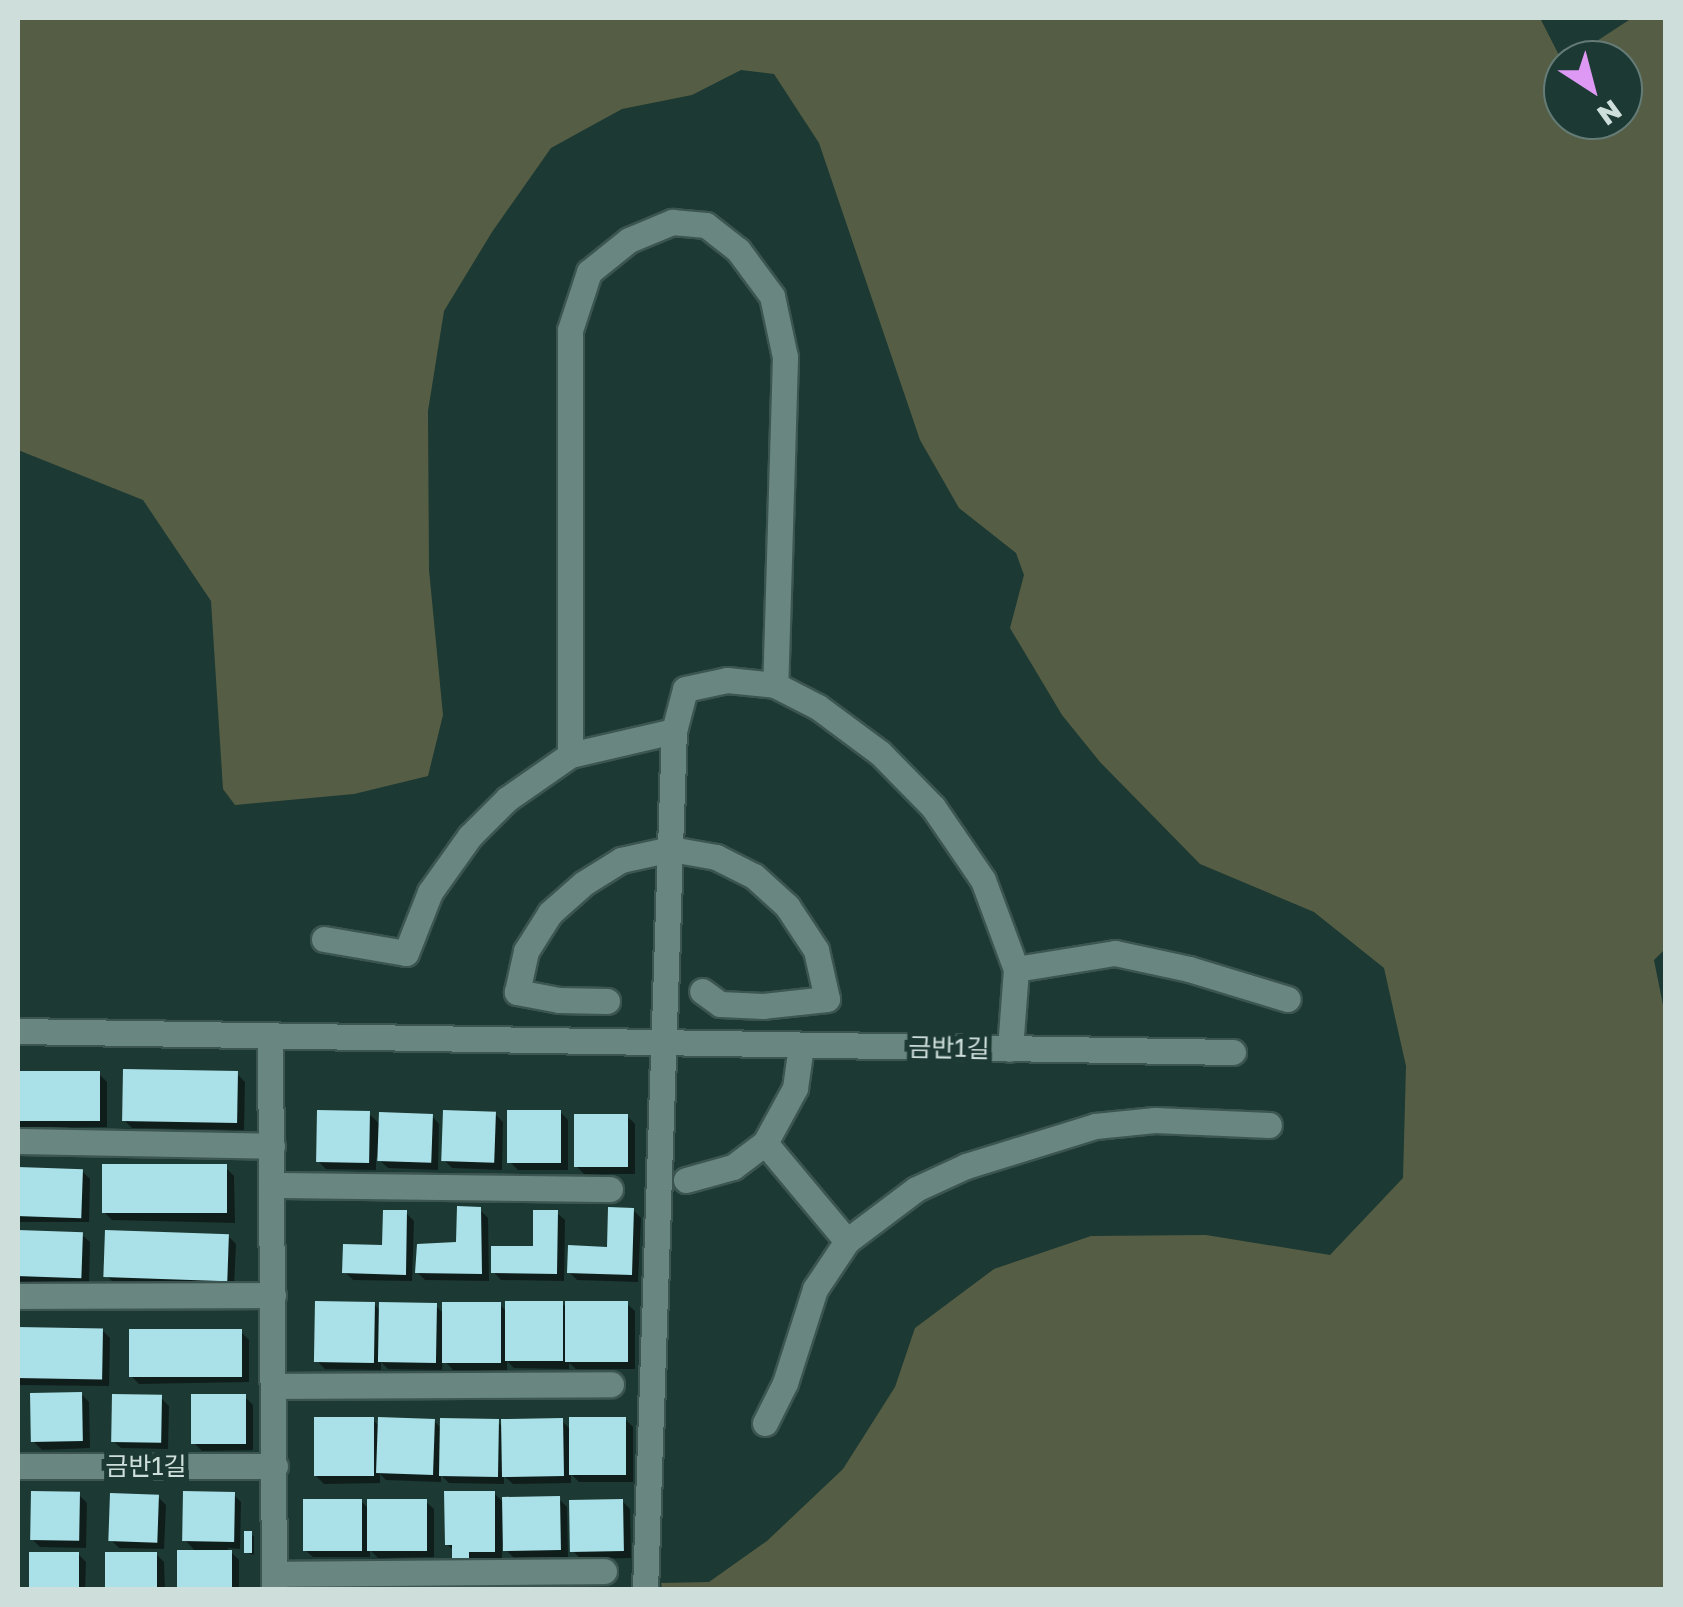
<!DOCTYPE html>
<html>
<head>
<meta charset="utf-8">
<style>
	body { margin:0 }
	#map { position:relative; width:1683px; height:1607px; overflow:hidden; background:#1d3933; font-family:"Golos Text","Noto Sans KR",sans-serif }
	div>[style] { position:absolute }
	.green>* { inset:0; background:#555e44 }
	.shadow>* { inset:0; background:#0007 }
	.building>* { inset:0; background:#aae1e9; transform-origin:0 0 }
	.roads { filter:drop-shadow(2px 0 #3c5550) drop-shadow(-2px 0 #3c5550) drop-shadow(0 2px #3c5550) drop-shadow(0 -2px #3c5550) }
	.minor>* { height:25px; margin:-12.5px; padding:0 12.5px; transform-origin:12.5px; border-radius:12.5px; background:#698780 }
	span { translate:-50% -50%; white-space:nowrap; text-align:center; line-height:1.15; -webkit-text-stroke:10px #1d3933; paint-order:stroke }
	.street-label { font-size:25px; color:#cededa }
	.frame { position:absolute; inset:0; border:20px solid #cededa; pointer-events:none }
	.north { position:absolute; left:1543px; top:40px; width:100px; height:100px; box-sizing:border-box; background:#1d3933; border:2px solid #647b76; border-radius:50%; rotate:144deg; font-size:28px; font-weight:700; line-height:40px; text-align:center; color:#cededa }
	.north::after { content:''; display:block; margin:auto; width:35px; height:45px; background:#dd99f3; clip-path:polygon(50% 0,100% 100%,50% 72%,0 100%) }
</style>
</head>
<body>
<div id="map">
	<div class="green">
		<i style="clip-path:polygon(18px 18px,1540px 18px,1563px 63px,1563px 120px,1623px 120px,1623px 60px,1568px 60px,1632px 18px,1665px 18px,1666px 948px,1654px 960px,1666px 1020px,1665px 1589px,662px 1589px,661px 1583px,709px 1582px,767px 1541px,843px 1469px,895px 1387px,915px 1328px,994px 1269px,1091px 1236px,1206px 1235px,1330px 1255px,1403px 1178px,1406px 1066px,1384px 968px,1314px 912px,1200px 864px,1100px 762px,1062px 715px,1010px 628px,1024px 575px,1016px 553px,959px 508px,920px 440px,819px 143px,774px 74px,741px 70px,692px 95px,622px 109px,551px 148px,492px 232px,444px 311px,428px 411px,429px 570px,443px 715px,428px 776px,354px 794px,235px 805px,223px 789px,211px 601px,143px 500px,18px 450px)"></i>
	</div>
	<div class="shadow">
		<i style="clip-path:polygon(18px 1073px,99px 1074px,107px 1082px,107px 1127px,18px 1128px)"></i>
		<i style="clip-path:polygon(237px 1074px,245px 1082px,244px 1130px,132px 1128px,124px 1120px)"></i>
		<i style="clip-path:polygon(560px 1112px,568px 1120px,568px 1170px,518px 1170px,510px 1162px)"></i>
		<i style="clip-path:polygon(369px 1114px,381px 1125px,432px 1116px,439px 1124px,438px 1170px,388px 1168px,376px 1157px,376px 1170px,326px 1169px,318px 1161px)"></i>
		<i style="clip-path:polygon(495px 1114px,503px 1122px,502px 1170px,452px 1168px,444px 1160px)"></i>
		<i style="clip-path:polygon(627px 1116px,635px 1124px,635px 1174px,584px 1174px,576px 1166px)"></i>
		<i style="clip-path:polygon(226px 1168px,234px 1176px,235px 1223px,112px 1220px,104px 1212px)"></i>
		<i style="clip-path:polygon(18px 1170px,82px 1171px,90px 1179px,89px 1222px,18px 1222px)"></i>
		<i style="clip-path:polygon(480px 1210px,488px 1218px,489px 1281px,425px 1280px,417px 1272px,459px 1244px)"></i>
		<i style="clip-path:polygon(633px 1210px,641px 1218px,638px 1282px,577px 1280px,569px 1272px,609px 1249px)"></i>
		<i style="clip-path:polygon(406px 1213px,414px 1221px,412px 1281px,353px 1280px,345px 1272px,384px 1247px)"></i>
		<i style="clip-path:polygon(557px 1213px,565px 1220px,564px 1281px,501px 1280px,491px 1269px,535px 1249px)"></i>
		<i style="clip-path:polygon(18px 1232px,82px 1235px,90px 1242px,89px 1284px,18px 1282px)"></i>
		<i style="clip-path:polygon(228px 1236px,236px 1244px,234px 1286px,115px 1284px,107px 1276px)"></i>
		<i style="clip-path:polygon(562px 1303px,568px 1309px,627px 1304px,635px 1311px,635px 1369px,576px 1369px,569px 1363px,569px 1369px,514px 1368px,507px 1361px,507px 1370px,453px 1370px,443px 1359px,442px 1370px,388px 1369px,381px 1362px,381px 1370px,325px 1369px,317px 1361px,374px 1304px,381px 1312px,436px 1306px,445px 1315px,500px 1305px,507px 1312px)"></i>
		<i style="clip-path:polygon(18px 1329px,102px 1330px,110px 1338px,109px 1386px,18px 1385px)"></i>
		<i style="clip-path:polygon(241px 1332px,249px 1340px,249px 1382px,139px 1384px,131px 1376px)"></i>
		<i style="clip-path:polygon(81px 1394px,89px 1402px,90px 1448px,42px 1450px,34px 1442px)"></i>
		<i style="clip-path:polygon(245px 1397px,253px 1405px,253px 1450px,202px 1451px,194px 1443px)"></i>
		<i style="clip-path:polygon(161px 1398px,169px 1406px,168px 1449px,121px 1448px,113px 1441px)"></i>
		<i style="clip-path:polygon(625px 1419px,633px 1427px,633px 1482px,579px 1482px,571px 1474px,571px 1483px,513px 1484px,504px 1476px,504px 1484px,449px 1483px,441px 1475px,441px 1482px,386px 1480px,380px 1474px,380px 1483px,324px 1484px,316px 1476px,373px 1420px,380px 1427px,434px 1421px,442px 1429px,497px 1422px,504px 1428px,562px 1421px,571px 1430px)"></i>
		<i style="clip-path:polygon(494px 1493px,505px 1504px,559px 1499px,567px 1507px,568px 1557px,514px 1558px,502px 1546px,502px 1558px,475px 1559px,476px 1567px,454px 1551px,447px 1544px)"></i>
		<i style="clip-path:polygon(233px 1494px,241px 1502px,240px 1549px,227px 1548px,239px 1560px,239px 1590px,179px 1590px,197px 1553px,185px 1540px)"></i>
		<i style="clip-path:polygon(79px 1495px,87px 1503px,86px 1548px,40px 1547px,32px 1539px)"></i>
		<i style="clip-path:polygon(158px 1497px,166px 1505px,164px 1549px,119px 1548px,111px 1540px)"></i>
		<i style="clip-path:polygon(361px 1501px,370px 1510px,426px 1502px,434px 1509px,434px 1557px,378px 1558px,370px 1550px,370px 1557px,313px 1557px,305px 1550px)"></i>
		<i style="clip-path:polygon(622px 1501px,630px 1509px,631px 1558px,581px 1559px,573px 1551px)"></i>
		<i style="clip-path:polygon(251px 1534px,254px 1537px,254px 1555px,245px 1552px)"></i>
		<i style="clip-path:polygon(78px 1554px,86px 1562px,85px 1590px,31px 1590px)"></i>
		<i style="clip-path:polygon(156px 1554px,164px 1562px,165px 1590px,107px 1590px)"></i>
	</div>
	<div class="building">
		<i style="left:123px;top:1069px;width:115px;height:52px;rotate:1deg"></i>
		<i style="left:18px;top:1071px;width:82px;height:50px"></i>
		<i style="left:317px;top:1110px;width:53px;height:52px;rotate:1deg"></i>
		<i style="left:443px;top:1110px;width:53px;height:51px;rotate:2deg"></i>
		<i style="left:507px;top:1110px;width:54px;height:53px"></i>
		<i style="left:379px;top:1112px;width:54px;height:49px;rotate:2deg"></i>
		<i style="left:574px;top:1114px;width:54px;height:53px"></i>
		<i style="left:102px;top:1164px;width:125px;height:49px"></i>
		<i style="left:18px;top:1167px;width:65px;height:49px;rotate:2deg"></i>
		<i style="clip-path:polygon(457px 1206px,481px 1207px,482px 1274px,415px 1273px,417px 1244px,456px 1242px)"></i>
		<i style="clip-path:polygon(608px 1207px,634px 1208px,632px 1275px,567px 1273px,568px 1245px,607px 1247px)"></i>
		<i style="clip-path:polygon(383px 1210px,407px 1210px,406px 1275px,342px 1273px,343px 1244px,382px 1245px)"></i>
		<i style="clip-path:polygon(533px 1210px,558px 1210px,557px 1274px,491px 1273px,491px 1246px,533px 1246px)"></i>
		<i style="left:18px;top:1230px;width:65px;height:46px;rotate:2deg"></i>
		<i style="left:105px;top:1230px;width:124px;height:47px;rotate:2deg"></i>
		<i style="left:315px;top:1301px;width:60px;height:61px;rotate:1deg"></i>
		<i style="left:505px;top:1301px;width:58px;height:60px"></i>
		<i style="left:565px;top:1301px;width:63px;height:61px"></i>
		<i style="left:379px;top:1302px;width:58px;height:60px;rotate:1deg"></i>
		<i style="left:442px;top:1302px;width:59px;height:61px"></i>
		<i style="left:18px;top:1327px;width:85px;height:51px;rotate:1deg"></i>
		<i style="left:129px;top:1329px;width:113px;height:48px"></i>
		<i style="left:82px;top:1392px;width:49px;height:52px;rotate:89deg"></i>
		<i style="left:112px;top:1394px;width:50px;height:48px;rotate:1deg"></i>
		<i style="left:191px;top:1394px;width:55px;height:50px"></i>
		<i style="left:374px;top:1417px;width:59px;height:60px;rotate:90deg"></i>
		<i style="left:378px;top:1417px;width:57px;height:56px;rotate:2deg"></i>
		<i style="left:569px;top:1417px;width:57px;height:58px"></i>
		<i style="left:440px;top:1418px;width:59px;height:58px;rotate:1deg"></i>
		<i style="left:563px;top:1418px;width:58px;height:62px;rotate:89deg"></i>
		<i style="left:31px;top:1491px;width:49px;height:49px;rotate:1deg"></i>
		<i style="left:183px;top:1491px;width:52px;height:50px;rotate:1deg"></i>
		<i style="clip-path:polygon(444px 1491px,495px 1491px,495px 1552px,469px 1552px,469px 1560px,452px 1560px,452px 1545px,445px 1545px)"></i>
		<i style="left:110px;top:1493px;width:49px;height:48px;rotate:2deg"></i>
		<i style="left:560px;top:1496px;width:54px;height:58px;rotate:89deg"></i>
		<i style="left:303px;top:1499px;width:59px;height:52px"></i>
		<i style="left:427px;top:1499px;width:52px;height:60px;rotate:90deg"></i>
		<i style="left:623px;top:1499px;width:52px;height:54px;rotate:89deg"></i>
		<i style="left:244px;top:1531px;width:8px;height:22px"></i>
		<i style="left:177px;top:1550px;width:55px;height:40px"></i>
		<i style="left:29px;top:1552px;width:50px;height:38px"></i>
		<i style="left:105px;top:1552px;width:52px;height:38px"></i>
	</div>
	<div class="roads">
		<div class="minor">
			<i style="left:570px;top:755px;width:425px;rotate:-90deg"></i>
			<i style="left:570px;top:330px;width:61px;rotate:-71.9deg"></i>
			<i style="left:589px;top:272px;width:51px;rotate:-38.7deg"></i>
			<i style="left:629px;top:240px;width:47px;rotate:-22.7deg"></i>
			<i style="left:672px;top:222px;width:34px;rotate:5deg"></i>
			<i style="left:706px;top:225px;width:41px;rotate:38deg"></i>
			<i style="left:738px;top:250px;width:57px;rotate:53.5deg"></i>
			<i style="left:772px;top:296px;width:62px;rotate:78deg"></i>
			<i style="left:785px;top:357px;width:328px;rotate:91.7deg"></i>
			<i style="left:324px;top:939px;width:83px;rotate:9.7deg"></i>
			<i style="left:406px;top:953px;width:66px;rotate:-68.5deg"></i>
			<i style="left:430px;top:892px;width:69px;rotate:-54.5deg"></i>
			<i style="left:470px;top:836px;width:52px;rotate:-45deg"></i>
			<i style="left:507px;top:799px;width:77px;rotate:-34.9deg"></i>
			<i style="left:570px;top:755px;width:107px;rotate:-13deg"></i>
			<i style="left:1016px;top:969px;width:100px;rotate:-9.2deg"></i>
			<i style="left:1115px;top:953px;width:76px;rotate:12.2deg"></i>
			<i style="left:1189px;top:969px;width:103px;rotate:16.9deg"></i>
			<i style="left:607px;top:1001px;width:48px;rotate:-178.8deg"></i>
			<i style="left:559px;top:1000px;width:43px;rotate:-169.2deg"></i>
			<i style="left:517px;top:992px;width:42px;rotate:-77.6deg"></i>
			<i style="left:526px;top:951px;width:45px;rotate:-57.7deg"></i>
			<i style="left:550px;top:913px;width:45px;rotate:-41.4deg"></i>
			<i style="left:584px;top:883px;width:44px;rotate:-31.9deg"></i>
			<i style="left:621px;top:860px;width:51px;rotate:-12.4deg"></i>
			<i style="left:671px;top:849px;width:46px;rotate:10.1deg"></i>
			<i style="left:716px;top:857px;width:42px;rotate:26.6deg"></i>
			<i style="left:754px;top:876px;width:45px;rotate:42.3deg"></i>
			<i style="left:787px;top:906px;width:53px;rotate:56.6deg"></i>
			<i style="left:816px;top:950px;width:50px;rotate:77.3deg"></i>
			<i style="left:827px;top:999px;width:64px;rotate:173.8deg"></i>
			<i style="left:763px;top:1006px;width:43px;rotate:-177.3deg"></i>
			<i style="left:720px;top:1004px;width:22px;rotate:-144deg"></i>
			<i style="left:18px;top:1031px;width:1215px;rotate:0.99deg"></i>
			<i style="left:270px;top:1039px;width:551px;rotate:89.58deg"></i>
			<i style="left:18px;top:1141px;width:254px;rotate:1.1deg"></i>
			<i style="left:765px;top:1143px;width:128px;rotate:50.1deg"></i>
			<i style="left:686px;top:1180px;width:49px;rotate:-15.5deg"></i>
			<i style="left:733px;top:1167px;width:40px;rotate:-37deg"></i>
			<i style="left:765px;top:1143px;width:63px;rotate:-61.4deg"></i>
			<i style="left:795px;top:1088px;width:42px;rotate:-81.9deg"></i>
			<i style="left:273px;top:1185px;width:337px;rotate:0.7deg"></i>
			<i style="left:18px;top:1296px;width:255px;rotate:-0.2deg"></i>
			<i style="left:274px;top:1386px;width:337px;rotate:-0.3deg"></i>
			<i style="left:765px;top:1423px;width:45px;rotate:-63.4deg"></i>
			<i style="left:785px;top:1383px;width:99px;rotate:-72.3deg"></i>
			<i style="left:815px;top:1289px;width:58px;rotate:-56.3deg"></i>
			<i style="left:847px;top:1241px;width:86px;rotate:-37deg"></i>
			<i style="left:916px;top:1189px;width:55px;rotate:-24.7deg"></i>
			<i style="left:966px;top:1166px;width:135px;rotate:-17.2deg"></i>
			<i style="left:1095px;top:1126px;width:60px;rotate:-5.7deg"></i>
			<i style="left:1155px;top:1120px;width:114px;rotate:2.5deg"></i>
			<i style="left:18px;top:1466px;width:257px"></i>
			<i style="left:274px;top:1574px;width:330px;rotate:-0.5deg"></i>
			<i style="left:645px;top:1590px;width:859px;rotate:-88.07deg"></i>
			<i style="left:674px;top:731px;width:43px;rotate:-75.3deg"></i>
			<i style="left:685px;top:689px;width:43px;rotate:-12.1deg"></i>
			<i style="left:727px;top:680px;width:48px;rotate:5.9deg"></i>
			<i style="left:775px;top:685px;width:48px;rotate:27.1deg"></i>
			<i style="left:818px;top:707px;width:77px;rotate:36.6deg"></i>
			<i style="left:880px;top:753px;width:76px;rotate:45.5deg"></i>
			<i style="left:933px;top:807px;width:88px;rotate:55.6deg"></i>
			<i style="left:983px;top:880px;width:95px;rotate:69.7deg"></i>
			<i style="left:1016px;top:969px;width:80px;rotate:94.3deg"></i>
		</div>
	</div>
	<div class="street-label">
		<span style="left:949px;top:1048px;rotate:1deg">금반1길</span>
		<span style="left:146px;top:1466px">금반1길</span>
	</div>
	<div class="frame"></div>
	<div class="north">N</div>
</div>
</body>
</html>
